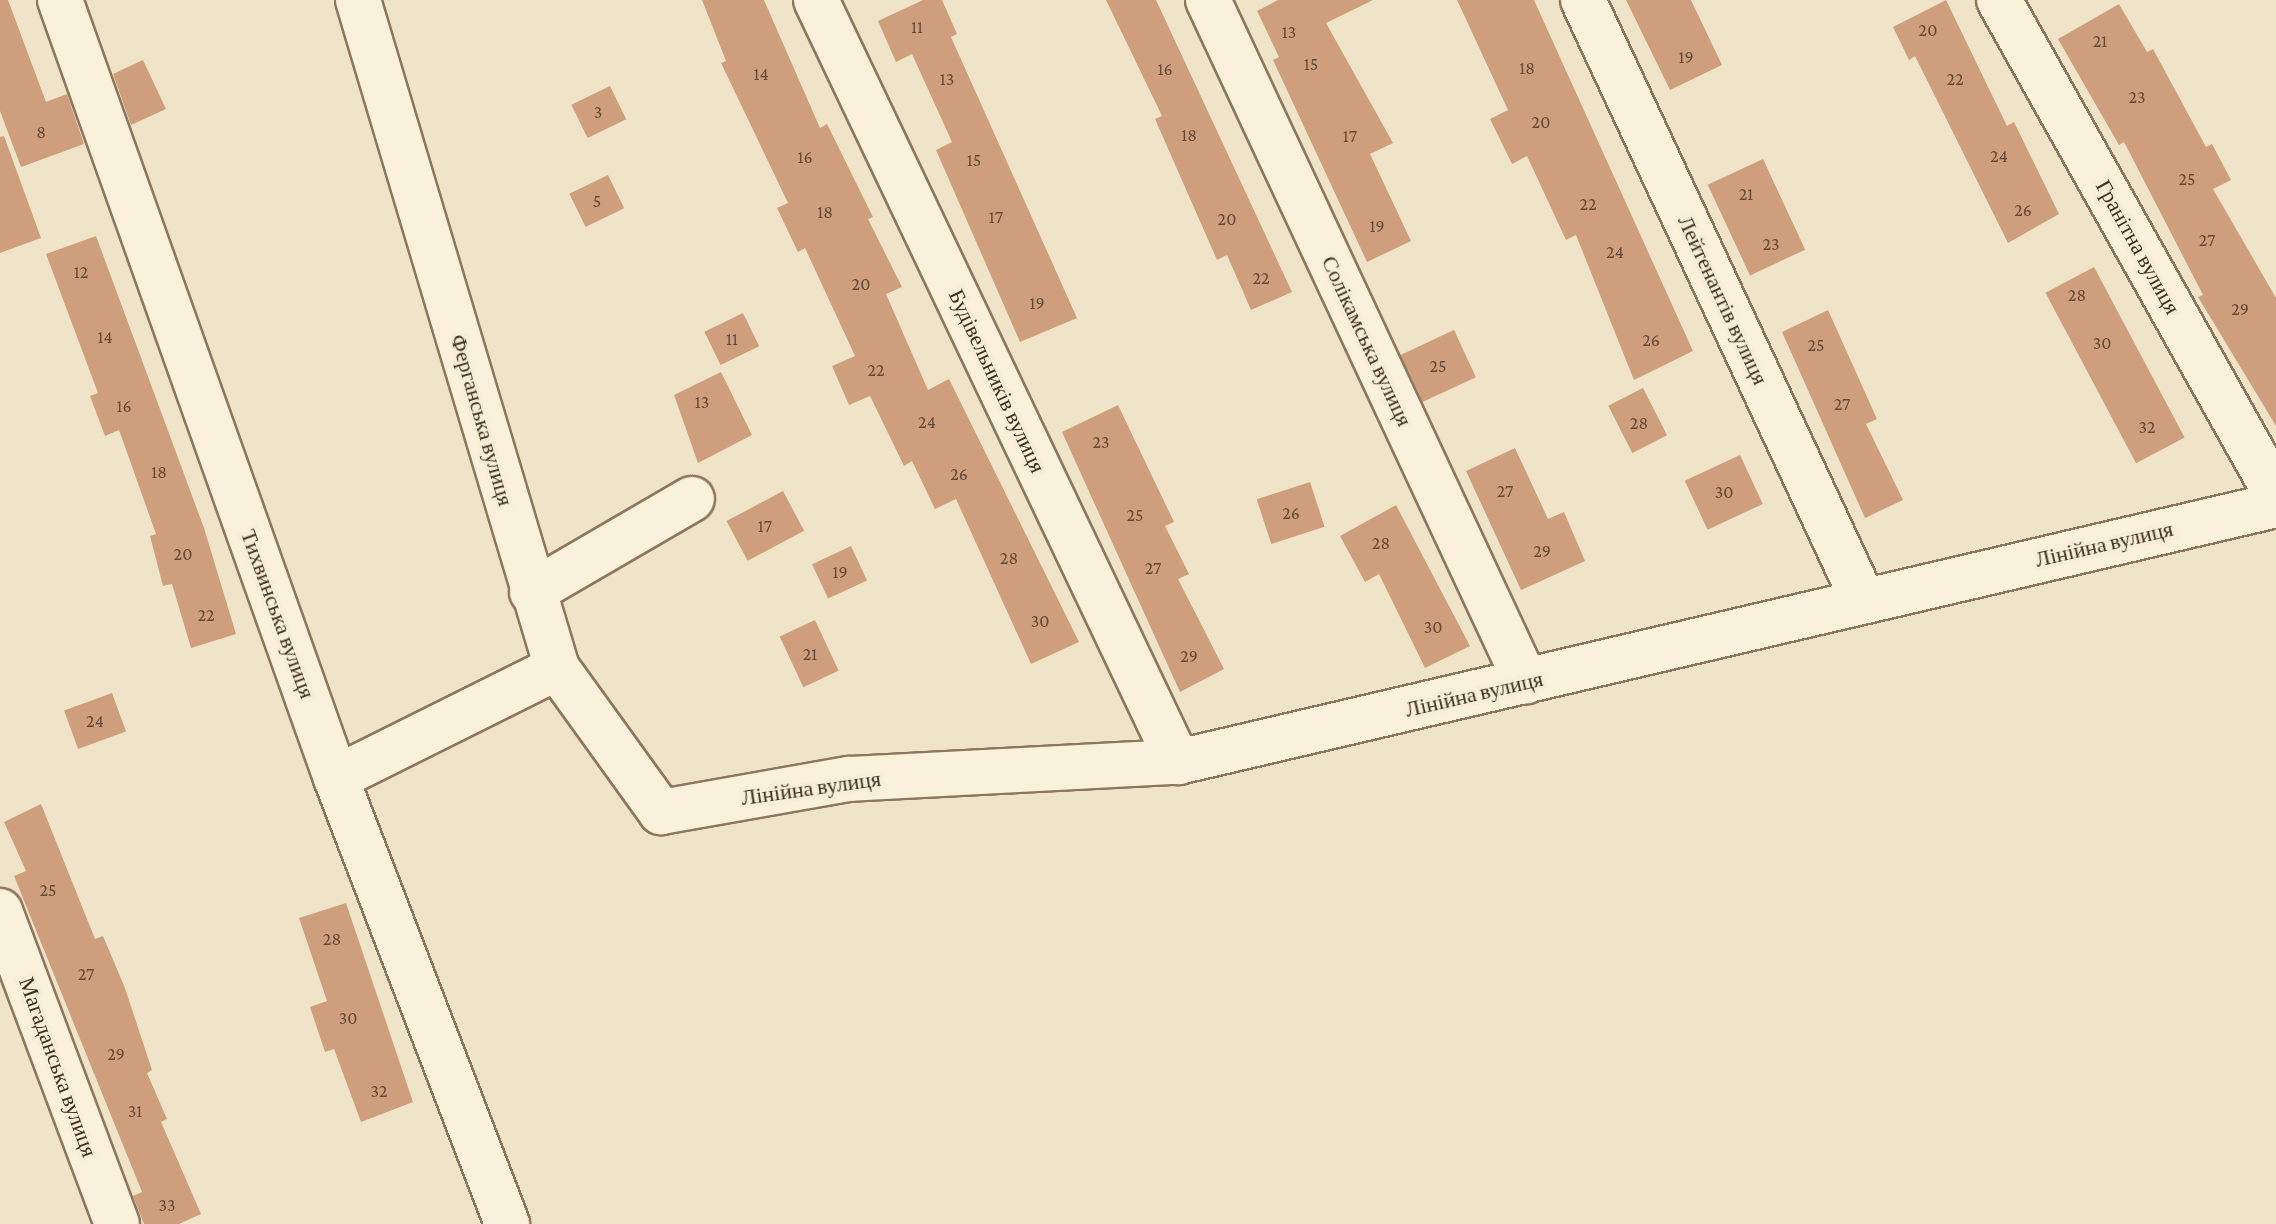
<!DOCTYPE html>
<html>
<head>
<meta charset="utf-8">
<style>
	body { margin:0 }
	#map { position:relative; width:2276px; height:1224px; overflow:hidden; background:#f0e4c8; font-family:"Crimson Pro",serif }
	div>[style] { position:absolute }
	.building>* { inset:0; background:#cf9f7d; transform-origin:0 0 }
	.roads { filter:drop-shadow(2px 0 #8d765c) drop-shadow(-2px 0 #8d765c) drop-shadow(0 2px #8d765c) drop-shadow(0 -2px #8d765c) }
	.minor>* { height:44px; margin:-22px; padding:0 22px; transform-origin:22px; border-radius:22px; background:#faf1dc }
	span { translate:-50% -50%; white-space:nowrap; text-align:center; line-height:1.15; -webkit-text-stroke:8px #f7eed8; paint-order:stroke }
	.number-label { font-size:18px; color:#624a37 }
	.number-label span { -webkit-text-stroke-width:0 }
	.street-label { font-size:22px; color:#3d2e20 }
</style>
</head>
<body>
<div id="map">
	<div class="building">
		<i style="clip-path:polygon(0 0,8px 0,46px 102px,67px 94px,84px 144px,21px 167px,0 111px)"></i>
		<i style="clip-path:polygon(702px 0,764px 0,820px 128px,827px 124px,873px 217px,868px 219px,902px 287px,886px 294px,928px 390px,949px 379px,1079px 642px,1031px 664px,956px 499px,935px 509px,912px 461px,904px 466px,870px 396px,849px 405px,832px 366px,855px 356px,805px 248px,798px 252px,777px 208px,788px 203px,721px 63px,726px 61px)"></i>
		<i style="clip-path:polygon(923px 0,942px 0,957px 34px,951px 37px,1077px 318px,1020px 342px,936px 150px,952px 142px,912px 54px,896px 62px,878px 21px)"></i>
		<i style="clip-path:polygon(1106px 0,1156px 0,1292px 292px,1251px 310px,1227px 255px,1217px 260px,1155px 119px,1162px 116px)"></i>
		<i style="clip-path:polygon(1278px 0,1373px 0,1326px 23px,1393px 143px,1370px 154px,1411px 241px,1367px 262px,1273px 60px,1279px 57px,1257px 11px)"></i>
		<i style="clip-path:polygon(1457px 0,1534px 0,1693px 351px,1634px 380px,1576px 235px,1566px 240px,1527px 156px,1512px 164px,1490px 119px,1508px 110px)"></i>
		<i style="clip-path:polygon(1626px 0,1691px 0,1722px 65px,1670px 90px)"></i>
		<i style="clip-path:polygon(1946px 0,2007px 126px,2014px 122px,2059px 214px,2008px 243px,1915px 56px,1909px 60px,1893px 27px)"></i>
		<i style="clip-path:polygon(2119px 4px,2147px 52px,2153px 49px,2206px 147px,2212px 144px,2231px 180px,2213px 189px,2276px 298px,2276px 426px,2198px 297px,2203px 295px,2124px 142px,2119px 145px,2058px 39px)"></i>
		<i style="clip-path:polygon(143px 60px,166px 109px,131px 125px,113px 74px)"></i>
		<i style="left:610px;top:86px;width:37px;height:43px;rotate:64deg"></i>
		<i style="clip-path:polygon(4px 136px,41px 238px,0 253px,0 137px)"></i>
		<i style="left:1763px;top:159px;width:100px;height:61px;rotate:65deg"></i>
		<i style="left:608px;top:175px;width:37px;height:43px;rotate:64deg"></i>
		<i style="clip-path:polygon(96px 236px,204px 528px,236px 634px,191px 648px,172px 584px,163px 586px,150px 536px,156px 534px,119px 430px,105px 436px,90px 396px,98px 393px,46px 254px)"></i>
		<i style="left:2094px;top:267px;width:193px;height:55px;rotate:62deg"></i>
		<i style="clip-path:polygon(1828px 310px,1877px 419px,1866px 424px,1903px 500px,1865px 518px,1782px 332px)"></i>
		<i style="left:743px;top:313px;width:37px;height:43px;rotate:64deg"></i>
		<i style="left:1454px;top:330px;width:52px;height:59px;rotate:65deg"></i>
		<i style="clip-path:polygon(721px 372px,752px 435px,698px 463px,674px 395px)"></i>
		<i style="left:1643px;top:388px;width:53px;height:39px;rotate:63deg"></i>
		<i style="clip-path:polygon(1118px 405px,1174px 522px,1165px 526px,1189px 574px,1178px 579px,1224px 669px,1180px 692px,1062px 432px)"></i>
		<i style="clip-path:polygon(1515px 448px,1548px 519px,1564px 512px,1585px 561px,1521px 590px,1466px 471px)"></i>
		<i style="left:1740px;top:455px;width:54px;height:61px;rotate:65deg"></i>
		<i style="left:1310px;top:482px;width:47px;height:56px;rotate:72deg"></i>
		<i style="left:783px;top:491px;width:45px;height:64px;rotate:62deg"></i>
		<i style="clip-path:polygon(1396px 505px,1470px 646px,1425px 668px,1379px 574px,1365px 582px,1340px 536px)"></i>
		<i style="left:851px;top:546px;width:38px;height:43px;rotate:65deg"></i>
		<i style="left:815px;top:620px;width:56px;height:39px;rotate:65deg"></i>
		<i style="left:112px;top:693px;width:41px;height:51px;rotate:70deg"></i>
		<i style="clip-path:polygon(41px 804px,95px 939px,103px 936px,125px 988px,152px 1070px,147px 1073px,167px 1119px,161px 1122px,201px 1214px,179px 1224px,144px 1224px,133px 1196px,142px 1192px,14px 876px,26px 871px,4px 822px)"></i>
		<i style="clip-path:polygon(346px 903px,413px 1102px,361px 1122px,334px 1049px,325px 1052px,310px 1007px,327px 1001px,299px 918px)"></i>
	</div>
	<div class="roads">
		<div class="minor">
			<i style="left:60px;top:0;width:826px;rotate:70.47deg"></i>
			<i style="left:336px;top:778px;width:478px;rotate:69deg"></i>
			<i style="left:358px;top:0;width:697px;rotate:73.41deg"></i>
			<i style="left:557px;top:668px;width:178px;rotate:54.2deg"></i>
			<i style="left:661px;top:812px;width:191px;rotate:-10deg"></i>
			<i style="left:849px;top:779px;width:329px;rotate:-3deg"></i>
			<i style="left:1178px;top:762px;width:1128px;rotate:-13.17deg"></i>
			<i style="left:816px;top:0;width:844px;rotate:64.59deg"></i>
			<i style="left:1208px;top:0;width:752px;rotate:65deg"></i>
			<i style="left:1583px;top:0;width:662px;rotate:64.98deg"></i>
			<i style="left:1999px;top:0;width:566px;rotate:60.72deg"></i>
			<i style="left:532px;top:592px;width:185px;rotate:-30.2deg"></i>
			<i style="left:336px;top:778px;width:247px;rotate:-26.5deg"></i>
			<i style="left:0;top:911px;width:334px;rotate:69.5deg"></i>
		</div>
	</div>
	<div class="number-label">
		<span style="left:917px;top:27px">11</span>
		<span style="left:1928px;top:30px">20</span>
		<span style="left:1289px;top:32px">13</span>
		<span style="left:2100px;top:41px">21</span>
		<span style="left:1686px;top:57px">19</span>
		<span style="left:1311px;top:64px">15</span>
		<span style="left:1527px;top:68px">18</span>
		<span style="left:1165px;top:69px">16</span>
		<span style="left:761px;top:74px">14</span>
		<span style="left:947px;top:79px">13</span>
		<span style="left:1955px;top:79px">22</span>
		<span style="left:2137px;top:97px">23</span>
		<span style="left:598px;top:112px">3</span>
		<span style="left:1541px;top:122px">20</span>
		<span style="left:41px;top:132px">8</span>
		<span style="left:1189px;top:135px">18</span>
		<span style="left:1350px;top:136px">17</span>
		<span style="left:1999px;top:156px">24</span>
		<span style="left:805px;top:157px">16</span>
		<span style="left:974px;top:160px">15</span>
		<span style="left:2187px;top:179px">25</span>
		<span style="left:1746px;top:194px">21</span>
		<span style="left:597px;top:201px">5</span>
		<span style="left:1588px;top:204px">22</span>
		<span style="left:2023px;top:210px">26</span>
		<span style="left:825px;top:212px">18</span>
		<span style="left:996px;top:217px">17</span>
		<span style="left:1227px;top:219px">20</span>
		<span style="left:1377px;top:226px">19</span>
		<span style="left:2207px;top:240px">27</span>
		<span style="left:1771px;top:244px">23</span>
		<span style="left:1615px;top:252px">24</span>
		<span style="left:81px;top:272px">12</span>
		<span style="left:1261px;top:278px">22</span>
		<span style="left:861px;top:284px">20</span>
		<span style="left:2077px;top:295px">28</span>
		<span style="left:1037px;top:303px">19</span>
		<span style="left:2240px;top:309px">29</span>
		<span style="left:105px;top:337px">14</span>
		<span style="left:732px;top:339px">11</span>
		<span style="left:1651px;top:340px">26</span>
		<span style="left:2102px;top:343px">30</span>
		<span style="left:1816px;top:345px">25</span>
		<span style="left:1438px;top:366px">25</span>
		<span style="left:876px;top:370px">22</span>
		<span style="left:702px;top:402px">13</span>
		<span style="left:1842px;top:404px">27</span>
		<span style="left:124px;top:406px">16</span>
		<span style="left:927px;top:422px">24</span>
		<span style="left:1639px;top:423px">28</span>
		<span style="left:2147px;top:427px">32</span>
		<span style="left:1101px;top:442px">23</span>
		<span style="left:159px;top:472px">18</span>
		<span style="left:959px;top:474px">26</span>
		<span style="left:1505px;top:491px">27</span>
		<span style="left:1724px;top:492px">30</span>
		<span style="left:1291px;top:513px">26</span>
		<span style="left:1135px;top:515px">25</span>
		<span style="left:765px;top:526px">17</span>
		<span style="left:1381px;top:543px">28</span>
		<span style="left:1542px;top:551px">29</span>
		<span style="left:183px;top:554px">20</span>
		<span style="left:1009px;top:558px">28</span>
		<span style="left:1153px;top:568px">27</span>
		<span style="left:840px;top:572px">19</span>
		<span style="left:206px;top:615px">22</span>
		<span style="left:1040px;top:621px">30</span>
		<span style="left:1433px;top:627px">30</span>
		<span style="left:810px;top:654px">21</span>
		<span style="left:1189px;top:656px">29</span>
		<span style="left:95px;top:721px">24</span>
		<span style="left:48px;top:890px">25</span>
		<span style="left:332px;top:939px">28</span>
		<span style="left:86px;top:974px">27</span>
		<span style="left:348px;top:1018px">30</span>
		<span style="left:116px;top:1054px">29</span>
		<span style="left:379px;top:1091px">32</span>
		<span style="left:135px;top:1111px">31</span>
		<span style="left:167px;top:1205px">33</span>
	</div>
	<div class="street-label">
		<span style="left:2138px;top:247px;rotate:61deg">Гранітна вулиця</span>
		<span style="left:1723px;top:300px;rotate:65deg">Лейтенантів вулиця</span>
		<span style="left:1367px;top:341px;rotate:65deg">Солікамська вулиця</span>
		<span style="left:997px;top:381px;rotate:65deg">Будівельників вулиця</span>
		<span style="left:482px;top:420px;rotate:74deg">Ферганська вулиця</span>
		<span style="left:2104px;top:544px;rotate:-13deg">Лінійна вулиця</span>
		<span style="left:278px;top:614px;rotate:70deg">Тихвинська вулиця</span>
		<span style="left:1474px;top:694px;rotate:-13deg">Лінійна вулиця</span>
		<span style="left:811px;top:788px;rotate:-8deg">Лінійна вулиця</span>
		<span style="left:58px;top:1067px;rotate:70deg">Магаданська вулиця</span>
	</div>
</div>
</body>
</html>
